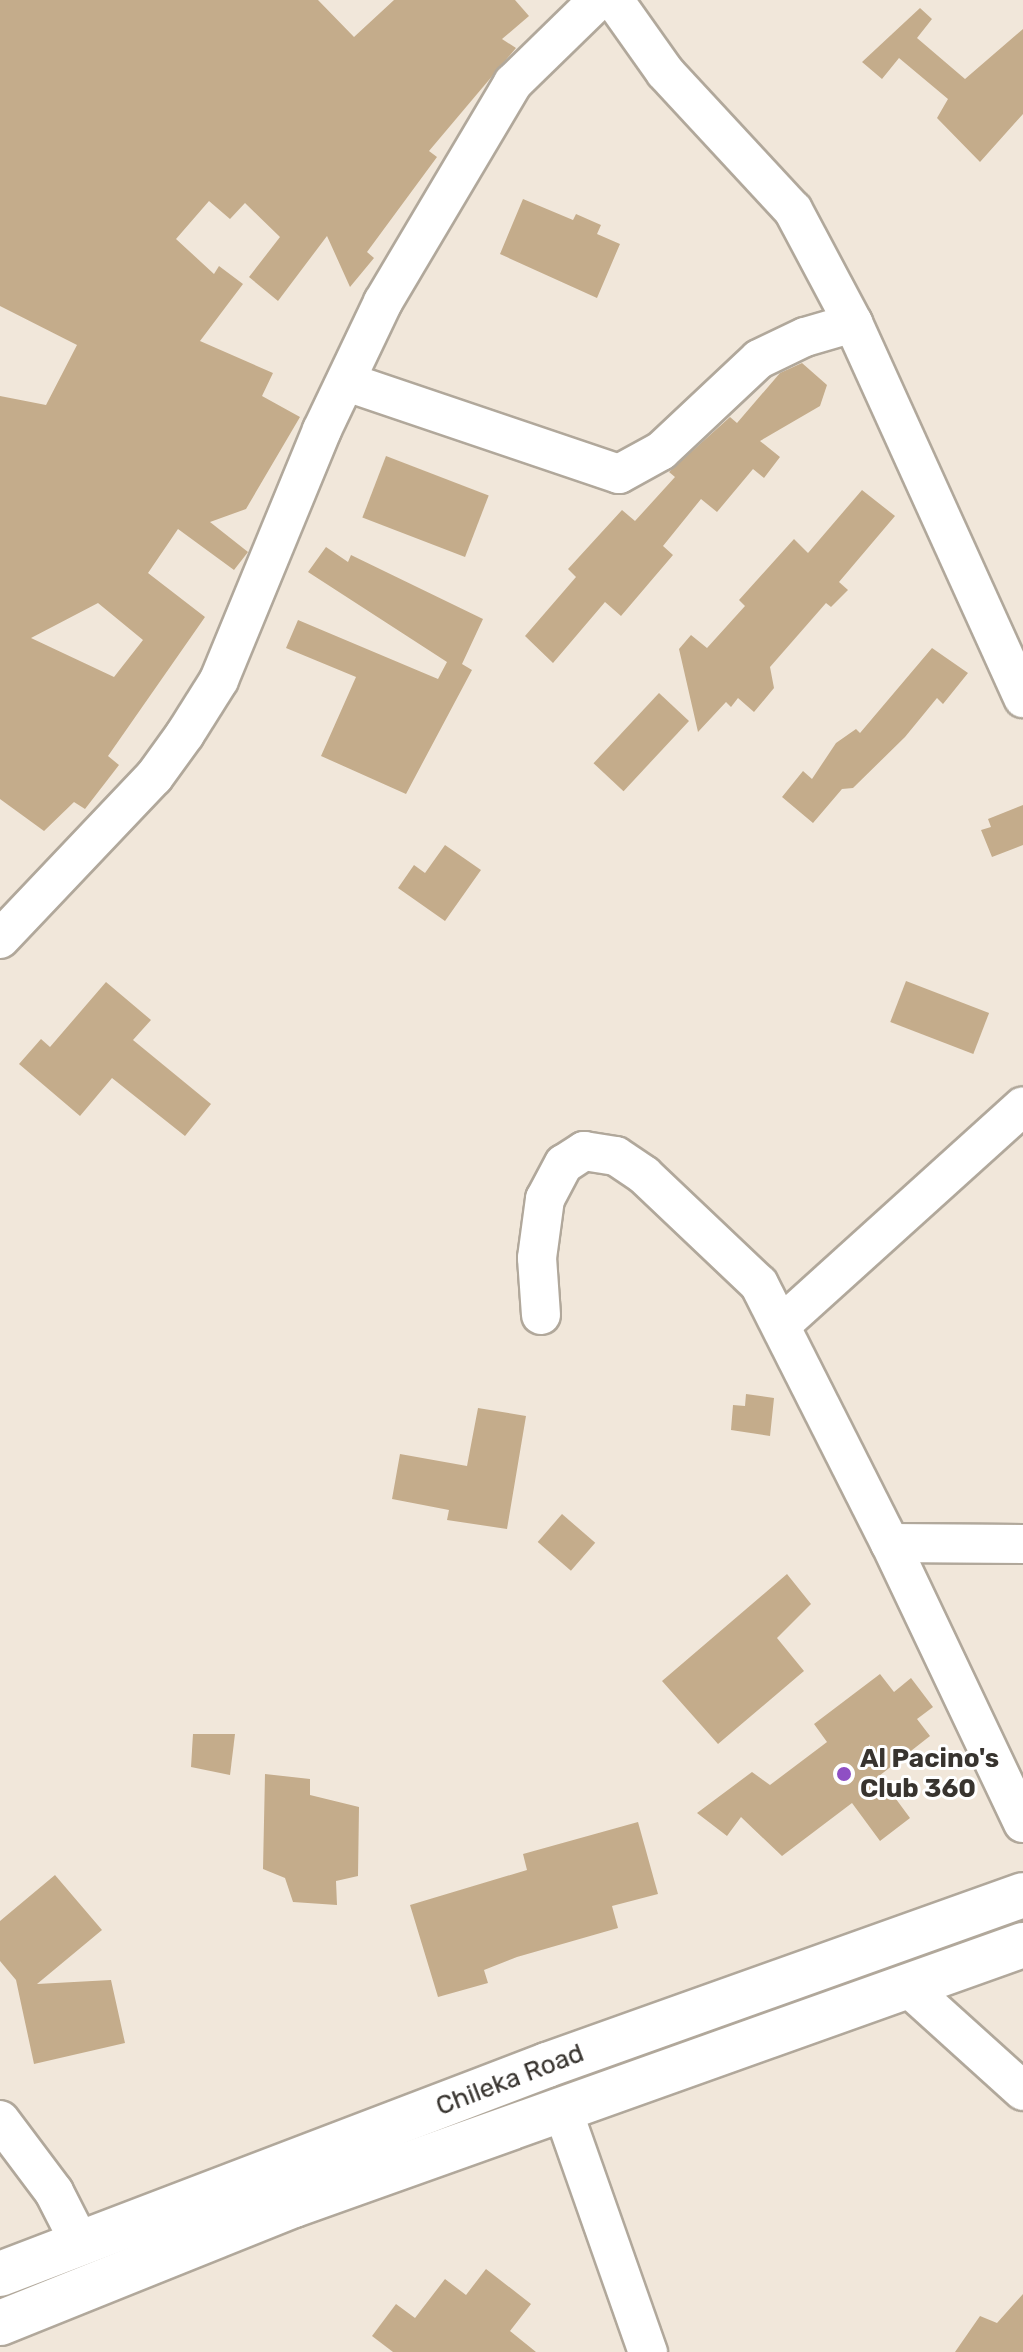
<!DOCTYPE html>
<html>
<head>
<meta charset="utf-8">
<style>
	body { margin:0 }
	#map { position:relative; width:1023px; height:2352px; overflow:hidden; background:#f1e7da; font-family:Rubik,sans-serif }
	div>[style] { position:absolute }
	.building>* { inset:0; background:#c4ac8b; transform-origin:0 0 }
	.roads { filter:drop-shadow(2px 0 #b1a89b) drop-shadow(-2px 0 #b1a89b) drop-shadow(0 2px #b1a89b) drop-shadow(0 -2px #b1a89b) }
	.minor>* { height:38px; margin:-19px; padding:0 19px; transform-origin:19px; border-radius:19px; background:#fff }
	.trunk>* { height:44px; margin:-22px; padding:0 22px; transform-origin:22px; border-radius:22px; background:#fff }
	.dots>* { width:22px; height:22px; translate:-50% -50%; box-sizing:border-box; border:4px solid #fff; border-radius:50% }
	span { translate:-50% -50%; white-space:nowrap; text-align:center; line-height:1.15; -webkit-text-stroke:6px #fff; paint-order:stroke }
	.poi-label { font-size:26px; color:#38342f; font-weight:700 }
	.left { translate:0 -50%; text-align:left }
	.street-label { font-size:26px; color:#38342f }
</style>
</head>
<body>
<div id="map">
	<div class="building">
		<i style="clip-path:polygon(evenodd,0 0,318px 0,354px 37px,394px 0,515px 0,529px 16px,502px 39px,516px 48px,429px 151px,437px 157px,367px 252px,374px 258px,350px 287px,327px 236px,278px 301px,249px 277px,280px 237px,245px 203px,230px 219px,209px 201px,176px 239px,214px 274px,219px 266px,243px 284px,200px 341px,273px 373px,262px 396px,300px 417px,246px 509px,210px 522px,248px 552px,234px 570px,178px 529px,148px 573px,205px 617px,108px 756px,119px 765px,85px 809px,74px 802px,44px 831px,0 799px,0 396px,46px 405px,77px 345px,0 306px,0 0,98px 603px,143px 640px,114px 677px,31px 638px,98px 603px)"></i>
		<i style="clip-path:polygon(920px 8px,932px 19px,917px 38px,965px 79px,1023px 29px,1023px 114px,980px 162px,937px 118px,948px 99px,899px 58px,882px 79px,862px 62px)"></i>
		<i style="clip-path:polygon(523px 199px,573px 220px,576px 214px,601px 225px,597px 234px,620px 244px,597px 298px,500px 254px)"></i>
		<i style="clip-path:polygon(802px 363px,827px 385px,820px 406px,760px 441px,780px 457px,764px 478px,753px 469px,717px 512px,701px 499px,663px 546px,673px 555px,621px 616px,605px 602px,553px 663px,525px 636px,576px 577px,568px 569px,622px 510px,635px 521px,675px 477px,669px 472px,730px 417px,737px 423px,780px 373px)"></i>
		<i style="left:386px;top:456px;width:110px;height:66px;rotate:21deg"></i>
		<i style="clip-path:polygon(862px 490px,895px 516px,839px 582px,848px 590px,831px 607px,826px 603px,770px 667px,774px 688px,754px 712px,738px 698px,731px 707px,726px 702px,698px 732px,679px 649px,691px 635px,707px 648px,745px 606px,739px 600px,794px 539px,808px 553px)"></i>
		<i style="clip-path:polygon(326px 547px,348px 562px,351px 555px,483px 619px,462px 664px,472px 670px,406px 794px,321px 756px,356px 677px,286px 648px,298px 620px,438px 679px,447px 662px,308px 572px)"></i>
		<i style="clip-path:polygon(932px 648px,968px 673px,943px 704px,937px 698px,905px 737px,853px 788px,842px 789px,813px 823px,782px 797px,803px 771px,812px 779px,836px 743px,856px 729px,860px 733px)"></i>
		<i style="left:659px;top:693px;width:41px;height:96px;rotate:43deg"></i>
		<i style="clip-path:polygon(1023px 805px,1023px 845px,992px 857px,981px 830px,991px 827px,988px 819px)"></i>
		<i style="clip-path:polygon(445px 845px,481px 870px,445px 921px,398px 888px,414px 865px,425px 873px)"></i>
		<i style="left:906px;top:981px;width:89px;height:44px;rotate:21deg"></i>
		<i style="clip-path:polygon(106px 982px,151px 1020px,133px 1040px,211px 1104px,185px 1136px,112px 1078px,80px 1116px,19px 1064px,41px 1039px,50px 1047px)"></i>
		<i style="clip-path:polygon(746px 1394px,774px 1398px,770px 1436px,731px 1430px,733px 1405px,745px 1406px)"></i>
		<i style="clip-path:polygon(478px 1408px,526px 1416px,507px 1529px,447px 1520px,449px 1510px,392px 1499px,400px 1454px,467px 1466px)"></i>
		<i style="left:562px;top:1514px;width:44px;height:37px;rotate:41deg"></i>
		<i style="clip-path:polygon(787px 1574px,811px 1604px,777px 1638px,804px 1671px,718px 1744px,662px 1681px)"></i>
		<i style="clip-path:polygon(880px 1674px,894px 1692px,911px 1678px,933px 1707px,917px 1719px,930px 1736px,879px 1776px,910px 1818px,880px 1841px,852px 1803px,782px 1856px,741px 1817px,727px 1836px,697px 1813px,752px 1772px,770px 1785px,827px 1742px,814px 1724px)"></i>
		<i style="clip-path:polygon(193px 1734px,235px 1734px,230px 1775px,191px 1767px)"></i>
		<i style="clip-path:polygon(265px 1774px,310px 1779px,310px 1795px,359px 1807px,358px 1876px,336px 1881px,337px 1905px,293px 1902px,285px 1878px,263px 1869px)"></i>
		<i style="clip-path:polygon(638px 1822px,658px 1894px,612px 1906px,618px 1928px,517px 1957px,484px 1970px,488px 1983px,438px 1997px,410px 1905px,527px 1870px,523px 1854px)"></i>
		<i style="clip-path:polygon(55px 1875px,102px 1930px,37px 1984px,111px 1980px,125px 2043px,34px 2064px,16px 1980px,0 1961px,0 1921px)"></i>
		<i style="clip-path:polygon(486px 2269px,531px 2304px,510px 2331px,536px 2352px,393px 2352px,372px 2336px,396px 2304px,415px 2318px,445px 2279px,466px 2295px)"></i>
		<i style="clip-path:polygon(1023px 2294px,1023px 2352px,955px 2352px,980px 2316px,997px 2323px)"></i>
	</div>
	<div class="roads">
		<div class="minor">
			<i style="left:614px;top:0;width:88px;rotate:54.7deg"></i>
			<i style="left:665px;top:72px;width:188px;rotate:47.2deg"></i>
			<i style="left:793px;top:210px;width:128px;rotate:62deg"></i>
			<i style="left:853px;top:323px;width:412px;rotate:65.6deg"></i>
			<i style="left:347px;top:382px;width:287px;rotate:18.7deg"></i>
			<i style="left:619px;top:474px;width:48px;rotate:-28.7deg"></i>
			<i style="left:661px;top:451px;width:134px;rotate:-43.2deg"></i>
			<i style="left:759px;top:359px;width:51px;rotate:-25.6deg"></i>
			<i style="left:805px;top:337px;width:50px;rotate:-16.3deg"></i>
			<i style="left:0;top:939px;width:224px;rotate:-46.5deg"></i>
			<i style="left:154px;top:777px;width:53px;rotate:-54.2deg"></i>
			<i style="left:185px;top:734px;width:64px;rotate:-57.8deg"></i>
			<i style="left:219px;top:680px;width:270px;rotate:-67.6deg"></i>
			<i style="left:322px;top:430px;width:142px;rotate:-64.5deg"></i>
			<i style="left:383px;top:302px;width:255px;rotate:-59.3deg"></i>
			<i style="left:513px;top:83px;width:119px;rotate:-44.3deg"></i>
			<i style="left:541px;top:1315px;width:57px;rotate:-94deg"></i>
			<i style="left:537px;top:1258px;width:60px;rotate:-82.3deg"></i>
			<i style="left:545px;top:1199px;width:40px;rotate:-62deg"></i>
			<i style="left:564px;top:1164px;width:24px;rotate:-33deg"></i>
			<i style="left:584px;top:1151px;width:32px;rotate:9deg"></i>
			<i style="left:616px;top:1156px;width:34px;rotate:34deg"></i>
			<i style="left:644px;top:1175px;width:158px;rotate:43.5deg"></i>
			<i style="left:759px;top:1284px;width:290px;rotate:63.2deg"></i>
			<i style="left:890px;top:1543px;width:310px;rotate:64.6deg"></i>
			<i style="left:781px;top:1325px;width:326px;rotate:-42.1deg"></i>
			<i style="left:890px;top:1543px;width:133px;rotate:0.4deg"></i>
			<i style="left:908px;top:1987px;width:155px;rotate:42.1deg"></i>
			<i style="left:563px;top:2111px;width:256px;rotate:70.6deg"></i>
			<i style="left:0;top:2120px;width:90px;rotate:53.1deg"></i>
			<i style="left:54px;top:2192px;width:59px;rotate:63deg"></i>
		</div>
		<div class="trunk">
			<i style="left:0;top:2274px;width:586px;rotate:-20.91deg"></i>
			<i style="left:547px;top:2065px;width:505px;rotate:-19.65deg"></i>
			<i style="left:0;top:2323px;width:317px;rotate:-21.9deg"></i>
			<i style="left:294px;top:2205px;width:774px;rotate:-19.63deg"></i>
		</div>
	</div>
	<div class="dots">
		<i style="left:844px;top:1774px;background:#8f4fc4"></i>
	</div>
	<div class="poi-label">
		<span class="left" style="left:860px;top:1774px">Al Pacino's<br>Club 360</span>
	</div>
	<div class="street-label">
		<span style="left:510px;top:2080px;rotate:-21deg">Chileka Road</span>
	</div>
</div>
</body>
</html>
